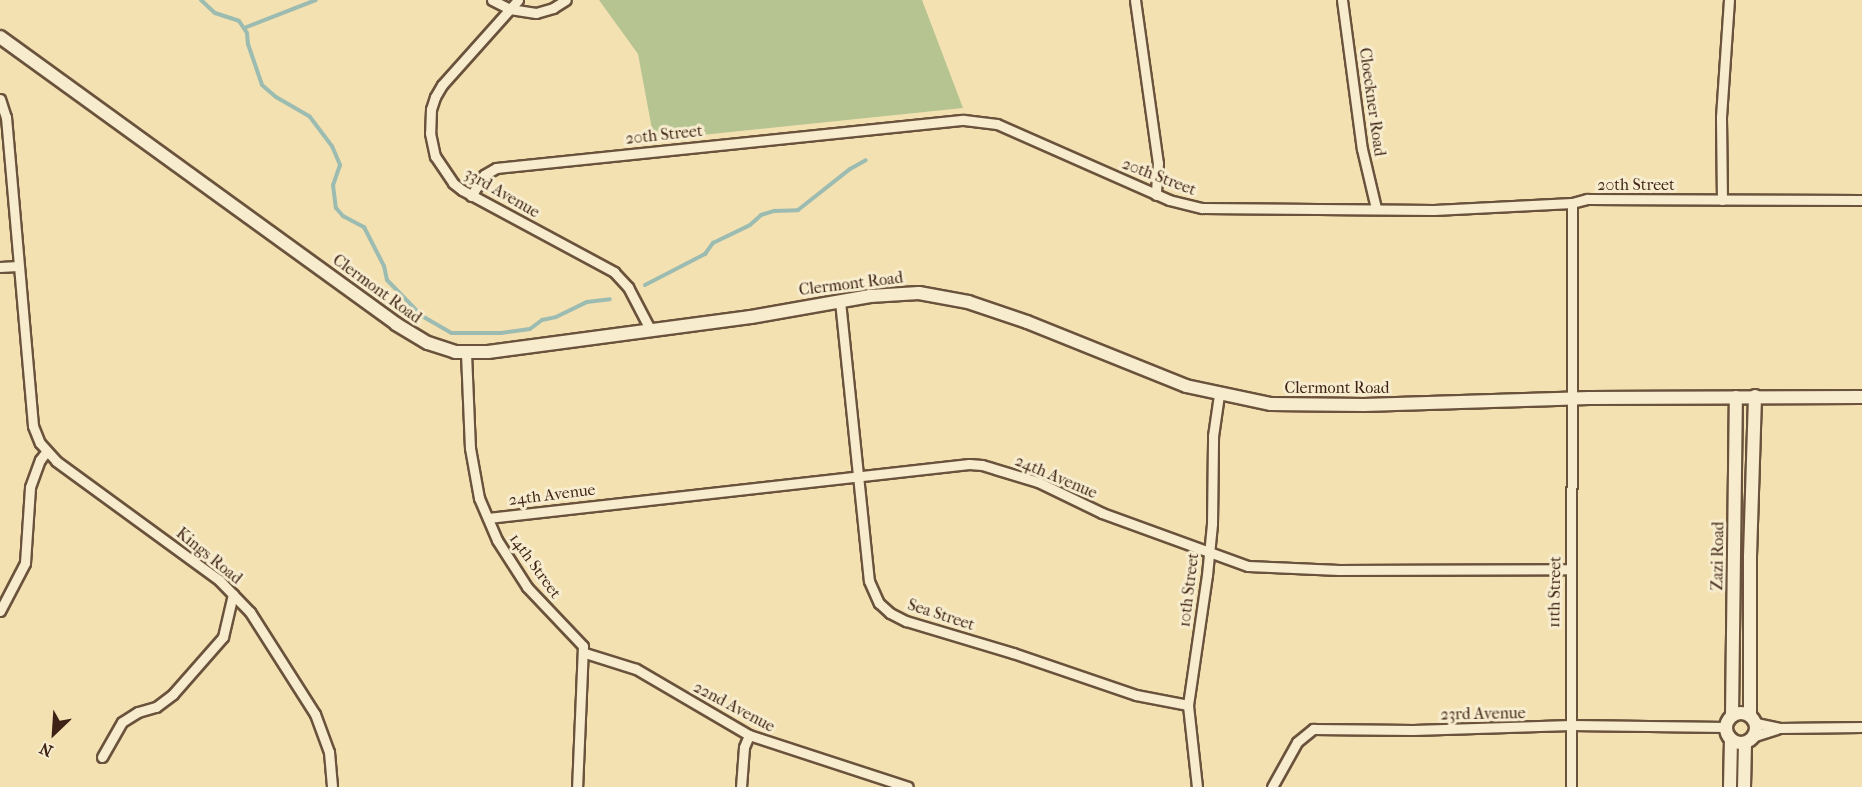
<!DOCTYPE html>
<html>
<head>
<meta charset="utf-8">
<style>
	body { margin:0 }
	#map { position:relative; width:1862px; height:787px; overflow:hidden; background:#f3e1b2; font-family:"IM FELL French Canon",serif }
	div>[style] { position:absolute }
	.green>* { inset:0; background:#b5c490 }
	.stream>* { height:4px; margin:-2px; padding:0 2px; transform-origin:2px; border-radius:2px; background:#9cbcb1 }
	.roads { filter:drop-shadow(2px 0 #6a523c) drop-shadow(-2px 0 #6a523c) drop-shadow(0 2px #6a523c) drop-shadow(0 -2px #6a523c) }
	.minor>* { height:9px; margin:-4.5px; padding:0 4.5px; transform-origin:4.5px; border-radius:4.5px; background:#f7eccd }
	.tertiary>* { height:12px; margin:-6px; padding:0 6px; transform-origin:6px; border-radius:6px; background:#f7eccd }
	.tertiary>.ring { margin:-6px; padding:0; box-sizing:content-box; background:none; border:12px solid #f7eccd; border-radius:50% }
	span { translate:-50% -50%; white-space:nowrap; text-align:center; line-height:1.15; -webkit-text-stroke:6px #f7eccd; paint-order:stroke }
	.street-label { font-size:16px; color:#3d2215 }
	.north { position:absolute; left:24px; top:703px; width:60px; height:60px; -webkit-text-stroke:4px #f7eccd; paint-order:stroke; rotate:205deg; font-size:16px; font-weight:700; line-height:24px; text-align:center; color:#3d2215 }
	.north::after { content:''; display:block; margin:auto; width:21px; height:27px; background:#3d2215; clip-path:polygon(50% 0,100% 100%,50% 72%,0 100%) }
</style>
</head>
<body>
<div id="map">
	<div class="green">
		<i style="clip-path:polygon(599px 0,922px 0,963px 108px,654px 140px,638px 54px)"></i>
	</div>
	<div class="stream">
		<i style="left:201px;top:0;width:19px;rotate:43deg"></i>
		<i style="left:215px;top:13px;width:25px;rotate:18deg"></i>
		<i style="left:239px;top:21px;width:14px;rotate:56deg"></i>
		<i style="left:247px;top:33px;width:11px;rotate:85deg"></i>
		<i style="left:248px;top:44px;width:43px;rotate:71.1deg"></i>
		<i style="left:262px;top:85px;width:18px;rotate:41deg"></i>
		<i style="left:276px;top:97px;width:39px;rotate:30deg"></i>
		<i style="left:310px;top:117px;width:36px;rotate:53deg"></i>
		<i style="left:332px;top:146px;width:21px;rotate:67deg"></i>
		<i style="left:340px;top:165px;width:21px;rotate:109deg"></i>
		<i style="left:333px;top:185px;width:23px;rotate:83deg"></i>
		<i style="left:336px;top:208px;width:11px;rotate:49deg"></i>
		<i style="left:343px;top:216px;width:24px;rotate:28deg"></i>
		<i style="left:364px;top:227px;width:44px;rotate:62.9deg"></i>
		<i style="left:384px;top:266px;width:14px;rotate:78deg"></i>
		<i style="left:387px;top:280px;width:50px;rotate:45.8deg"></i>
		<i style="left:422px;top:316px;width:34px;rotate:30deg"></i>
		<i style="left:452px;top:333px;width:49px"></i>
		<i style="left:501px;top:333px;width:29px;rotate:-8deg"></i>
		<i style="left:530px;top:329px;width:15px;rotate:-37deg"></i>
		<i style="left:542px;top:320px;width:14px;rotate:-12deg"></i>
		<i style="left:556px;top:317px;width:34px;rotate:-26deg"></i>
		<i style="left:587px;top:302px;width:23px;rotate:-7deg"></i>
		<i style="left:244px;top:28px;width:77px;rotate:-21.3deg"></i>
		<i style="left:645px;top:285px;width:68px;rotate:-27.3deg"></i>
		<i style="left:705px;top:254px;width:14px;rotate:-54deg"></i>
		<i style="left:713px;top:243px;width:41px;rotate:-25.9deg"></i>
		<i style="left:750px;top:225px;width:15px;rotate:-42deg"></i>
		<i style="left:761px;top:215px;width:14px;rotate:-17deg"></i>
		<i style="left:774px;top:211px;width:24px;rotate:-2deg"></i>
		<i style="left:798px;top:210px;width:66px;rotate:-38.3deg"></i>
		<i style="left:850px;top:169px;width:18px;rotate:-29deg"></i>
	</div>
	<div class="roads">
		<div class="minor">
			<i style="left:492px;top:0;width:20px;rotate:27deg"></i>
			<i style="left:510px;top:9px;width:26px;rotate:9deg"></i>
			<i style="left:536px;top:13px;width:18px;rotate:-16deg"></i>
			<i style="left:553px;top:8px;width:15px;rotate:-32deg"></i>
			<i style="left:518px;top:0;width:114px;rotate:131.8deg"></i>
			<i style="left:442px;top:85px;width:14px;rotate:120deg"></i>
			<i style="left:435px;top:97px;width:13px;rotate:108deg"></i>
			<i style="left:431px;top:109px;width:24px;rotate:92deg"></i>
			<i style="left:430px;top:133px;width:24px;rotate:78deg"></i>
			<i style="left:435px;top:156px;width:32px;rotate:56deg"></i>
			<i style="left:453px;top:183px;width:11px;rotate:38deg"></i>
			<i style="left:462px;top:190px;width:173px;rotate:28.3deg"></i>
			<i style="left:614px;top:272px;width:21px;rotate:47deg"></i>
			<i style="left:628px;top:287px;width:47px;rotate:62.4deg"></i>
			<i style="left:1135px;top:0;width:165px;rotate:82deg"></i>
			<i style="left:1158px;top:163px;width:32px;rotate:94deg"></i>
			<i style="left:1342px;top:0;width:150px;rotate:82.4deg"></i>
			<i style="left:1362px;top:149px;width:61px;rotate:76.7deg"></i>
			<i style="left:0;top:99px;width:19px;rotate:72deg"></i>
			<i style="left:6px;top:117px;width:310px;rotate:85deg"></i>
			<i style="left:33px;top:426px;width:18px;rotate:68deg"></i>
			<i style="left:40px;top:443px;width:24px;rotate:48deg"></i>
			<i style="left:56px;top:461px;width:202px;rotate:36.1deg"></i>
			<i style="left:219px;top:580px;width:45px;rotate:45.9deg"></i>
			<i style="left:250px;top:612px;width:121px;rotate:57.5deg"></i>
			<i style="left:315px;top:714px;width:40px;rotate:69.8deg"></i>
			<i style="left:329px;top:752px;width:35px;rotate:85deg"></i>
			<i style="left:471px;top:196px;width:25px;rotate:-58deg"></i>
			<i style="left:484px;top:175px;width:14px;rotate:-30deg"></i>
			<i style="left:496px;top:168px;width:470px;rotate:-5.9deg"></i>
			<i style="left:964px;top:120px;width:33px;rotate:7deg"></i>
			<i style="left:997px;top:124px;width:188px;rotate:23.8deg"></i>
			<i style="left:1169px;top:200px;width:34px;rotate:14deg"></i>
			<i style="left:1202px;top:208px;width:232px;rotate:0.5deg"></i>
			<i style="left:1434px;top:210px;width:138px;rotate:-2.9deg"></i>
			<i style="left:1572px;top:203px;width:16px;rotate:-15deg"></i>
			<i style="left:1587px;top:199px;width:275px;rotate:0.2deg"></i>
			<i style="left:1722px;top:200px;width:83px;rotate:-90.7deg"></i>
			<i style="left:1721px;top:117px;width:117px;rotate:-86.1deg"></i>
			<i style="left:0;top:267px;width:18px;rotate:-3deg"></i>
			<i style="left:840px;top:301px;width:281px;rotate:84.1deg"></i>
			<i style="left:869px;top:581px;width:24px;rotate:66deg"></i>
			<i style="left:879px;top:603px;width:15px;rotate:42deg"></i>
			<i style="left:890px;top:613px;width:18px;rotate:27deg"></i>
			<i style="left:906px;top:621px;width:112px;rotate:16.7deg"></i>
			<i style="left:1013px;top:653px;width:130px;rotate:18.9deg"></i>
			<i style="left:1136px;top:695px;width:53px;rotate:10.9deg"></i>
			<i style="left:466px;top:353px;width:95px;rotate:87.6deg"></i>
			<i style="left:470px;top:448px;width:51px;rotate:79.8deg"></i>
			<i style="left:479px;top:498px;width:46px;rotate:66.8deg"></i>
			<i style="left:497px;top:540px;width:56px;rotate:57.4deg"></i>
			<i style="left:527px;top:587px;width:81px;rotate:46.5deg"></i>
			<i style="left:583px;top:646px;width:141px;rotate:92.4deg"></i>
			<i style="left:488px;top:518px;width:484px;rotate:-6.4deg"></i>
			<i style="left:969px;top:464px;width:13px;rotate:4deg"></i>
			<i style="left:982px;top:465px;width:59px;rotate:16.9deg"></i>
			<i style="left:1038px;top:482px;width:71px;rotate:25.8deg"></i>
			<i style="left:1102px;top:513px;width:155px;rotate:20deg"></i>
			<i style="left:1248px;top:566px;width:91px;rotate:2.5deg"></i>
			<i style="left:1339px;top:570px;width:232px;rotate:-0.2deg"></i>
			<i style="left:0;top:611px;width:54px;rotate:-62.5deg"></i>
			<i style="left:25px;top:563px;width:76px;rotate:-86.2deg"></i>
			<i style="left:30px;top:487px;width:29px;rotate:-70deg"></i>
			<i style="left:40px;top:460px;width:10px;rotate:-53deg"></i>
			<i style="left:585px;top:653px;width:53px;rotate:17.4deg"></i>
			<i style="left:636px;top:669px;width:131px;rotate:30.3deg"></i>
			<i style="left:749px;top:735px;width:167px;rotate:18.1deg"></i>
			<i style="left:1756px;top:723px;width:24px;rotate:12deg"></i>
			<i style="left:1779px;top:728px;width:83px;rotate:-0.7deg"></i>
			<i style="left:1755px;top:736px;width:23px;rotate:-18deg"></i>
			<i style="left:102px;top:757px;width:40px;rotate:-60.3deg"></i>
			<i style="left:122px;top:722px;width:19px;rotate:-32deg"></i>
			<i style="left:138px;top:712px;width:19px;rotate:-16deg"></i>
			<i style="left:156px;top:707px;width:21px;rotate:-37deg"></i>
			<i style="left:173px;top:694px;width:76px;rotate:-48.7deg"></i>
			<i style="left:223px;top:637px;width:44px;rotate:-76.9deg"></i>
			<i style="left:741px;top:787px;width:40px;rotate:-85.7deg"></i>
			<i style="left:744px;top:747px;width:13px;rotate:-67deg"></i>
			<i style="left:1197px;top:787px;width:82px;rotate:-96.3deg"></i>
			<i style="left:1188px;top:705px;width:131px;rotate:-81.7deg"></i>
			<i style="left:1207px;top:575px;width:51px;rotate:-84.4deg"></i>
			<i style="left:1212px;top:524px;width:88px;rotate:-89.3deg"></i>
			<i style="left:1213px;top:436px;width:41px;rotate:-81.7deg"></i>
			<i style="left:1272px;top:787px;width:51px;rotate:-60.9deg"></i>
			<i style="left:1297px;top:742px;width:21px;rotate:-39deg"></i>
			<i style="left:1313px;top:729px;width:100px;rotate:0.6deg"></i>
			<i style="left:1413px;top:730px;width:158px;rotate:-1.8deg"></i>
			<i style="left:1571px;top:725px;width:155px;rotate:0.7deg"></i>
			<i style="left:1571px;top:787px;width:584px;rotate:-89.9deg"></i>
		</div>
		<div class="tertiary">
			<i style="left:0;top:37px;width:489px;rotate:35.9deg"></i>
			<i style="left:396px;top:324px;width:37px;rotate:31deg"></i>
			<i style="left:428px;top:343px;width:28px;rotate:18deg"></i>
			<i style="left:455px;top:352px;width:33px"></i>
			<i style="left:488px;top:352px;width:265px;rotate:-7.6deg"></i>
			<i style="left:751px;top:317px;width:121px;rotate:-10deg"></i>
			<i style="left:870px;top:296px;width:49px;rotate:-3.5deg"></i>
			<i style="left:919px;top:293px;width:50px;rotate:10.4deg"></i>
			<i style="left:968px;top:302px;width:62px;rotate:18.7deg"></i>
			<i style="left:1027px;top:322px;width:171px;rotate:21.9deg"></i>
			<i style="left:1186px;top:386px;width:87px;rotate:12deg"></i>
			<i style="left:1271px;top:404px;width:93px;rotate:0.6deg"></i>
			<i style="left:1364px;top:405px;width:225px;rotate:-1.8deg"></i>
			<i style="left:1589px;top:398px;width:273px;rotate:-0.2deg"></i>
			<i class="ring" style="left:1726px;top:713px;width:18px;height:18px"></i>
			<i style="left:1750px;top:715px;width:159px;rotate:-90deg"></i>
			<i style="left:1750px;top:556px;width:160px;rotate:-88.2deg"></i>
			<i style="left:1732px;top:716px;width:319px;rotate:-89.3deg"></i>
			<i style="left:1730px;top:787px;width:48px;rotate:-88.8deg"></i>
			<i style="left:1744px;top:787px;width:44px;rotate:-88.7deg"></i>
		</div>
	</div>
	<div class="street-label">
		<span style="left:1372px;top:102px;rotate:82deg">Cloeckner Road</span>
		<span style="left:664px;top:135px;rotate:-6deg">20th Street</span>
		<span style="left:1159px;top:177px;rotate:21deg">20th Street</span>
		<span style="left:1636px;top:185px">20th Street</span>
		<span style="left:502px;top:193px;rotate:30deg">33rd Avenue</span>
		<span style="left:851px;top:284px;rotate:-7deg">Clermont Road</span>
		<span style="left:377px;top:289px;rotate:36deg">Clermont Road</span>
		<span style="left:1337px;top:388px">Clermont Road</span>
		<span style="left:1056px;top:477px;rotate:23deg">24th Avenue</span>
		<span style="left:552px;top:495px;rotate:-7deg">24th Avenue</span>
		<span style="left:209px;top:556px;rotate:39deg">Kings Road</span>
		<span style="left:1718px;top:556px;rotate:-89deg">Zazi Road</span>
		<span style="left:535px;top:566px;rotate:54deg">14th Street</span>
		<span style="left:1189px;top:590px;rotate:-83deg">10th Street</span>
		<span style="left:1555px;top:592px;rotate:-89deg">11th Street</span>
		<span style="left:941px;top:615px;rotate:18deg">Sea Street</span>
		<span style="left:734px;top:707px;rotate:28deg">22nd Avenue</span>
		<span style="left:1483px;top:714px;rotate:-1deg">23rd Avenue</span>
	</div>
	<div class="north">N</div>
</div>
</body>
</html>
